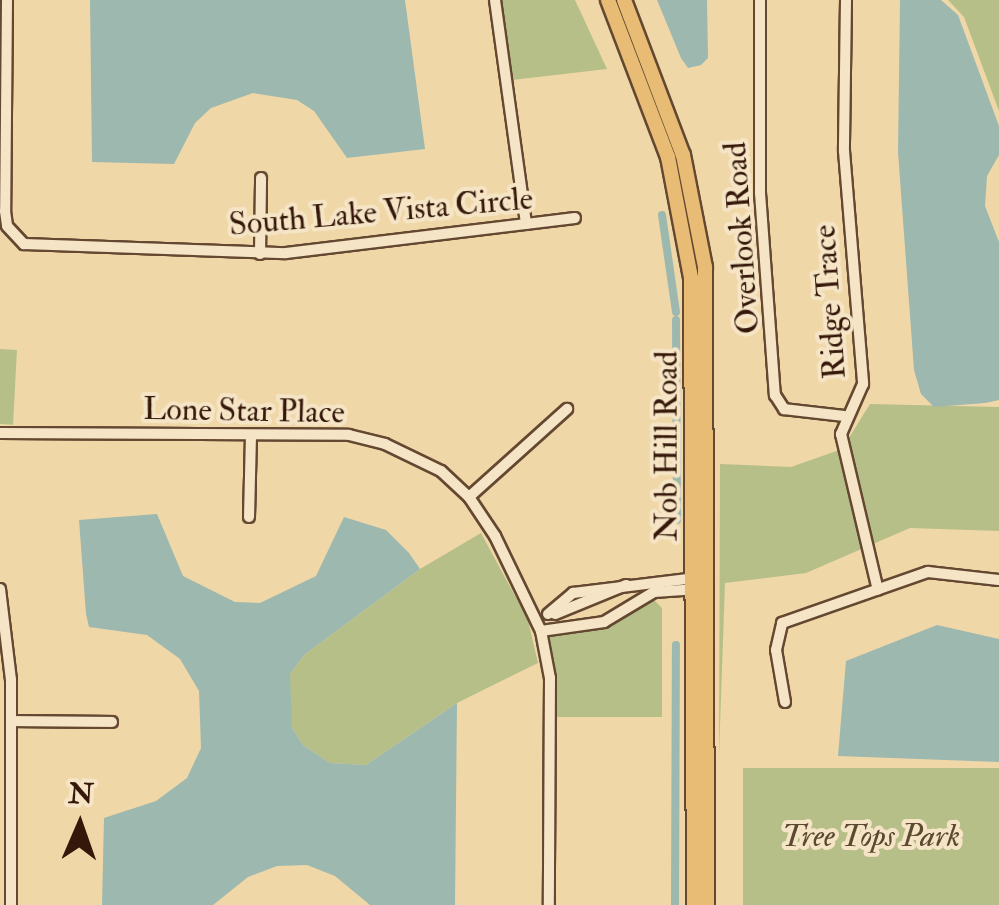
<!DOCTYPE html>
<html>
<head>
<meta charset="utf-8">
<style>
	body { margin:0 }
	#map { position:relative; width:999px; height:905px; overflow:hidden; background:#f0d7a7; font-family:"IM FELL Double Pica",serif }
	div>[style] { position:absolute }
	.green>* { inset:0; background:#b7bf89; transform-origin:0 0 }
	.water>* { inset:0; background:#9cb8af }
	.canal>* { height:8px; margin:-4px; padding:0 4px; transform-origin:4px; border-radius:4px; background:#9cb8af }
	.roads { filter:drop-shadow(2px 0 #644831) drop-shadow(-2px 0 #644831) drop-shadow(0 2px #644831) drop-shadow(0 -2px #644831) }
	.minor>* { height:10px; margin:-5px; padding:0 5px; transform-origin:5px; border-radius:5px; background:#f5e5c6 }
	.major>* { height:14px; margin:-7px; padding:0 7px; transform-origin:7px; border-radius:7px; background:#e8bc74 }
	span { translate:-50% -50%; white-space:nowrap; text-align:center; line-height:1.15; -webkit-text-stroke:8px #f5e5c6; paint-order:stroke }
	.street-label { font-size:32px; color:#35180a }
	.park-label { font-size:32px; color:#5c4a30; font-style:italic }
	.north { position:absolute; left:30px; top:775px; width:100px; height:100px; -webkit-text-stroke:8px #f5e5c6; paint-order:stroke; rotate:2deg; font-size:28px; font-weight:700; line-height:40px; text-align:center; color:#35180a }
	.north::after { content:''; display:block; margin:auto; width:35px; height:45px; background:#35180a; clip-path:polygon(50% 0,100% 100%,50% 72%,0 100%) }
</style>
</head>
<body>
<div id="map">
	<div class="green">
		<i style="clip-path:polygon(501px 0,575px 0,607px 69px,512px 80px)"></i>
		<i style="clip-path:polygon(948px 0,999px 0,999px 111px,964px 17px)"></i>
		<i style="left:0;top:349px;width:17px;height:75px;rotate:3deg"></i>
		<i style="clip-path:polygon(870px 404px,999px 407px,999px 531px,910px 528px,806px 573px,725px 583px,719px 755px,720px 464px,791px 467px,842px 449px)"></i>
		<i style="clip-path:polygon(481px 533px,528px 620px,538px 663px,457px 703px,366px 765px,330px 763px,303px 745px,292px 728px,289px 701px,290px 674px,304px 655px,420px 569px)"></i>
		<i style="clip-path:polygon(652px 598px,662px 608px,662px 717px,556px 717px,548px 636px,610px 624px)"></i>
		<i style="left:743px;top:768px;width:256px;height:137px"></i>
	</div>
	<div class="water">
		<i style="clip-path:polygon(90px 0,405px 0,425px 149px,347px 158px,314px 111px,297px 100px,253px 93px,211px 108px,195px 123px,174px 164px,92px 162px)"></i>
		<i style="clip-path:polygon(657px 0,707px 0,708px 58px,701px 65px,688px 68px,681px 58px)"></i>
		<i style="clip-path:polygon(900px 0,941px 0,958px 15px,999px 126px,999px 155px,987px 176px,985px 206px,999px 242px,999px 400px,985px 403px,934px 407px,921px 394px,914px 370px,898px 152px)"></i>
		<i style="clip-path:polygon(157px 514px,183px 576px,235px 602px,260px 603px,316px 576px,344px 517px,386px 530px,409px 553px,420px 569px,304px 655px,290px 674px,292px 728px,303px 745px,330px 763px,366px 765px,457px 703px,455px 905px,370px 905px,335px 876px,307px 865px,277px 866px,248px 877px,213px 905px,102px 905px,104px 818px,156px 801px,187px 778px,201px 748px,199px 691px,180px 659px,147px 635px,89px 627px,86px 614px,79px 520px)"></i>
		<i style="clip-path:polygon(937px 625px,999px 639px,999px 762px,838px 756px,846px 661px)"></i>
	</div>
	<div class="canal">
		<i style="left:662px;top:215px;width:98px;rotate:81.8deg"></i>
		<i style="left:676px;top:320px;width:200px;rotate:89.7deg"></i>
		<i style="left:675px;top:905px;width:260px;rotate:-89.8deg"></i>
	</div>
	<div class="roads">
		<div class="minor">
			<i style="left:7px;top:0;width:211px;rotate:90.5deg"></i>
			<i style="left:5px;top:211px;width:15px;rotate:82deg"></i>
			<i style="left:7px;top:226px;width:25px;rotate:47deg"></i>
			<i style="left:24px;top:244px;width:262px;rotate:2deg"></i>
			<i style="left:286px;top:253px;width:291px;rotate:-6.9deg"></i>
			<i style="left:495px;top:0;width:226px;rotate:82.1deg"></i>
			<i style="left:760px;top:0;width:193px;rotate:90deg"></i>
			<i style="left:760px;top:193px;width:203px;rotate:85.8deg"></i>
			<i style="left:775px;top:395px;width:17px;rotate:57deg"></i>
			<i style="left:784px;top:409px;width:60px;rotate:6.7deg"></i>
			<i style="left:846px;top:0;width:151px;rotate:90.8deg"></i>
			<i style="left:844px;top:151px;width:234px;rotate:85.3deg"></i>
			<i style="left:863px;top:384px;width:55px;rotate:113.7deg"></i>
			<i style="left:841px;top:434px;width:160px;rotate:76.7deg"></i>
			<i style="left:260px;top:254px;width:76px;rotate:-89.2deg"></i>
			<i style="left:0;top:433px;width:349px;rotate:0.3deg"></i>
			<i style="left:349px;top:435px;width:37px;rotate:14deg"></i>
			<i style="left:385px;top:444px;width:62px;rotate:25.7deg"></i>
			<i style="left:441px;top:471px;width:38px;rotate:43deg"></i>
			<i style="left:469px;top:497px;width:47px;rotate:56.3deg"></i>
			<i style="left:495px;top:536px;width:106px;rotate:64.2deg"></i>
			<i style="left:541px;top:631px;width:48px;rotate:79.2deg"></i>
			<i style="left:550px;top:678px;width:227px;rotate:90.3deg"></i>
			<i style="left:469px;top:497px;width:132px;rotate:-41.9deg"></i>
			<i style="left:249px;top:517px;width:80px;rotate:-88.6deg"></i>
			<i style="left:0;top:589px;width:92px;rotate:83.1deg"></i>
			<i style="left:11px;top:680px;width:225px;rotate:90deg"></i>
			<i style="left:548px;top:614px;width:33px;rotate:-40deg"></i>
			<i style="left:573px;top:593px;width:124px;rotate:-7deg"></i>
			<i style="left:555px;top:614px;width:77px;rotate:-22.2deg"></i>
			<i style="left:541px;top:631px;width:64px;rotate:-8.1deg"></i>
			<i style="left:604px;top:622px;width:58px;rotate:-31deg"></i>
			<i style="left:654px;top:592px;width:44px;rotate:-3.9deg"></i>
			<i style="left:785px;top:702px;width:53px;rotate:-99.8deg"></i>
			<i style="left:776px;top:650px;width:28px;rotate:-77deg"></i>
			<i style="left:782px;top:623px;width:155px;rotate:-19.3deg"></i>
			<i style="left:928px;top:572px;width:71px;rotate:6.4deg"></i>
			<i style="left:12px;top:721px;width:100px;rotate:0.6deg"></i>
		</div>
		<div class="major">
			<i style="left:608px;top:0;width:168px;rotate:69.1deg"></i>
			<i style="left:668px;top:157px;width:123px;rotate:79.2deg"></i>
			<i style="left:691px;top:278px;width:627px;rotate:89.73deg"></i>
			<i style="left:624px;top:0;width:166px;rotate:69.2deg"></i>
			<i style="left:683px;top:155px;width:114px;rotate:78.9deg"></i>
			<i style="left:705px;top:267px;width:638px;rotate:89.82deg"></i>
		</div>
	</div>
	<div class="street-label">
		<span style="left:381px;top:212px;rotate:-5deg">South Lake Vista Circle</span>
		<span style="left:742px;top:238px;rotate:-94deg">Overlook Road</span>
		<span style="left:830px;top:302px;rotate:-94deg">Ridge Trace</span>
		<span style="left:244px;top:411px;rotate:1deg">Lone Star Place</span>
		<span style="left:667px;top:446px;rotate:-90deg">Nob Hill Road</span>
	</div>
	<div class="park-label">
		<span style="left:871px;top:836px">Tree Tops Park</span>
	</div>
	<div class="north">N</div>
</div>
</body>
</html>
